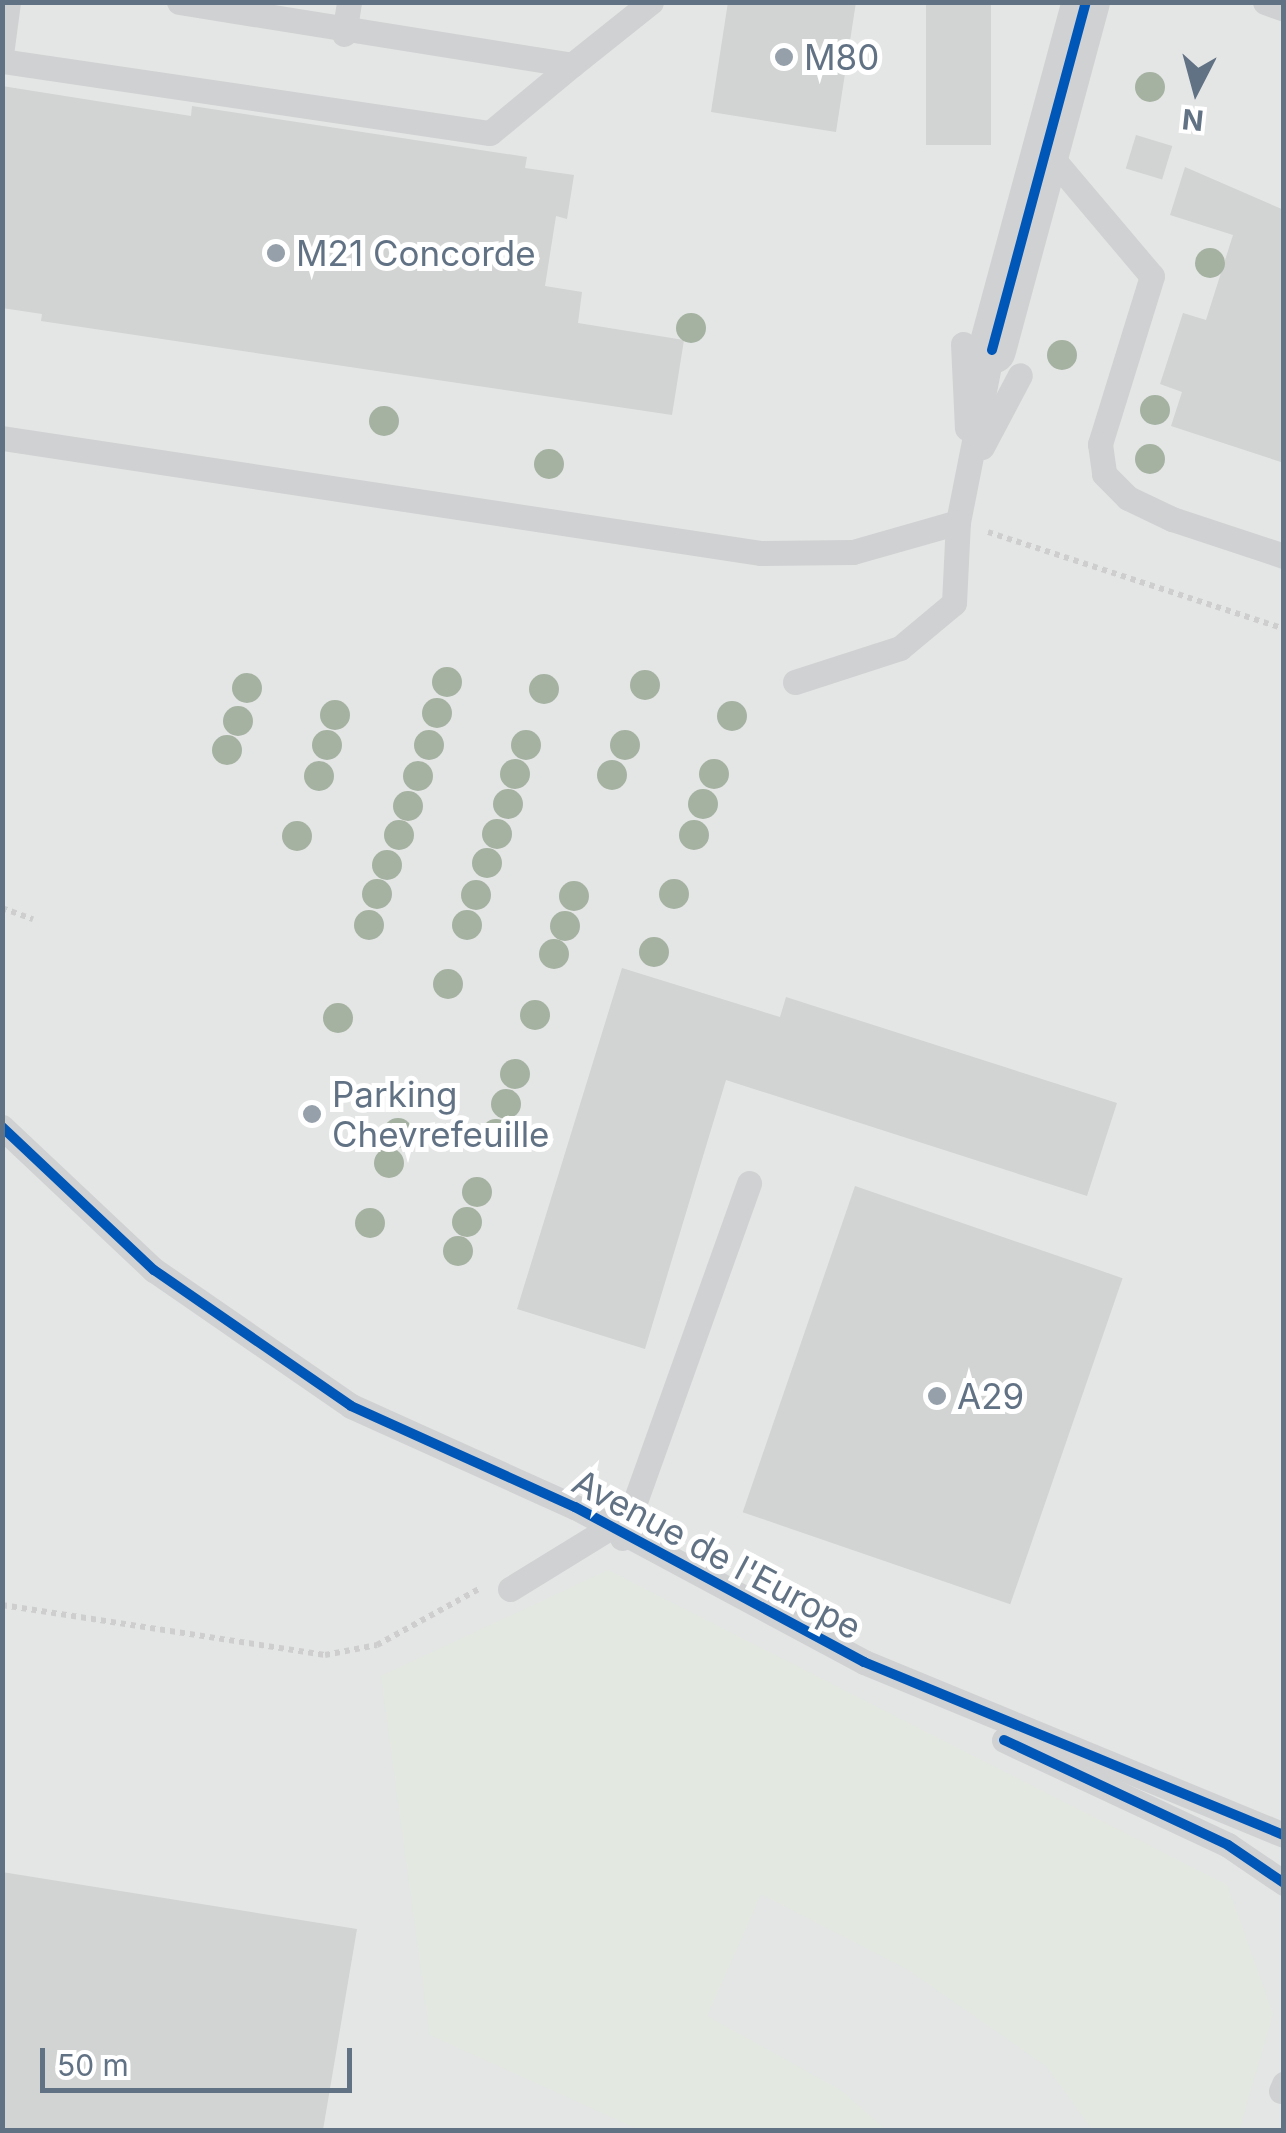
<!DOCTYPE html>
<html>
<head>
<meta charset="utf-8">
<style>
	body { margin:0 }
	#map { position:relative; width:1286px; height:2133px; overflow:hidden; background:#f4f5f2; font-family:Inter,sans-serif }
	div>[style] { position:absolute }
	.built>* { inset:0; background:#e4e6e5; transform-origin:0 0 }
	.green>* { inset:0; background:#e3e8e0 }
	.building>* { inset:0; background:#d2d3d3; transform-origin:0 0 }
	.path>* { height:6px; margin-top:-3px; transform-origin:0; background:repeating-linear-gradient(90deg,#cecece 0 5px,transparent 0 10px) }
	.lane>* { height:25px; margin:-12.5px; padding:0 12.5px; transform-origin:12.5px; border-radius:12.5px; background:#d0d1d2 }
	.street>* { height:48px; margin:-24px; padding:0 24px; transform-origin:24px; border-radius:24px; background:#d0d1d2 }
	.cycleway>* { height:10px; margin:-5px; padding:0 5px; transform-origin:5px; border-radius:5px; background:#0057b8 }
	.trees>* { width:30px; height:30px; margin:-15px; border-radius:50%; background:#a5b2a2 }
	.dots>* { width:28px; height:28px; translate:-50% -50%; box-sizing:border-box; border:5px solid #fff; border-radius:50% }
	span { translate:-50% -50%; white-space:nowrap; text-align:center; line-height:1.15; -webkit-text-stroke:10px #fff; paint-order:stroke }
	.poi-label { font-size:35px; color:#627285 }
	.left { translate:0 -50%; text-align:left }
	.street-label { font-size:35px; color:#627285 }
	.frame { position:absolute; inset:0; border:5px solid #627285; pointer-events:none }
	.north { position:absolute; left:1146px; top:40px; width:100px; height:100px; -webkit-text-stroke:8px #fff; paint-order:stroke; rotate:186deg; font-size:28px; font-weight:700; line-height:40px; text-align:center; color:#627285 }
	.north::after { content:''; display:block; margin:auto; width:35px; height:45px; background:#627285; clip-path:polygon(50% 0,100% 100%,50% 72%,0 100%) }
	.scale { position:absolute; left:40px; top:2048px; width:312px; height:45px; box-sizing:border-box; border:5px solid #627285; border-top:0; padding-left:12px; font-size:30px; line-height:35px; white-space:nowrap; color:#627285; -webkit-text-stroke:8px #fff; paint-order:stroke }
</style>
</head>
<body>
<div id="map">
	<div class="built">
		<i style="left:2px;top:3px;width:1281px;height:2127px"></i>
	</div>
	<div class="green">
		<i style="clip-path:polygon(608px 1570px,1227px 1885px,1273px 2014px,1239px 2130px,1093px 2130px,1046px 2066px,907px 1969px,761px 1894px,707px 2016px,842px 2091px,886px 2130px,640px 2130px,430px 2035px,381px 1676px)"></i>
	</div>
	<div class="building">
		<i style="clip-path:polygon(728px 2px,856px 2px,836px 132px,711px 112px)"></i>
		<i style="left:926px;top:2px;width:65px;height:143px"></i>
		<i style="clip-path:polygon(2px 86px,191px 116px,192px 106px,527px 157px,525px 168px,574px 175px,567px 219px,556px 216px,545px 286px,582px 292px,578px 323px,684px 340px,672px 415px,41px 321px,42px 314px,2px 308px)"></i>
		<i style="left:1136px;top:135px;width:38px;height:35px;rotate:17deg"></i>
		<i style="clip-path:polygon(1185px 167px,1284px 210px,1284px 463px,1171px 426px,1182px 392px,1160px 384px,1183px 313px,1206px 320px,1233px 235px,1170px 215px)"></i>
		<i style="clip-path:polygon(622px 968px,780px 1017px,786px 997px,1117px 1103px,1087px 1196px,726px 1080px,645px 1349px,517px 1309px)"></i>
		<i style="left:855px;top:1186px;width:283px;height:345px;rotate:19deg"></i>
		<i style="clip-path:polygon(2px 1872px,357px 1929px,323px 2130px,2px 2130px)"></i>
	</div>
	<div class="path">
		<i style="left:988px;top:532px;width:311px;rotate:18.1deg"></i>
		<i style="left:2px;top:908px;width:33px;rotate:20deg"></i>
		<i style="left:2px;top:1605px;width:327px;rotate:8.8deg"></i>
		<i style="left:325px;top:1655px;width:53px;rotate:-10.9deg"></i>
		<i style="left:377px;top:1645px;width:116px;rotate:-28.8deg"></i>
	</div>
	<div class="lane">
		<i style="left:179px;top:2px;width:398px;rotate:9.1deg"></i>
		<i style="left:572px;top:65px;width:101px;rotate:-38.6deg"></i>
		<i style="left:1265px;top:2px;width:20px;rotate:20deg"></i>
		<i style="left:344px;top:34px;width:32px;rotate:-81deg"></i>
		<i style="left:2px;top:47px;width:45px;rotate:-82.4deg"></i>
		<i style="left:2px;top:61px;width:493px;rotate:8.4deg"></i>
		<i style="left:490px;top:133px;width:107px;rotate:-39.7deg"></i>
		<i style="left:1042px;top:146px;width:170px;rotate:49.8deg"></i>
		<i style="left:1152px;top:276px;width:176px;rotate:107.2deg"></i>
		<i style="left:1100px;top:444px;width:30px;rotate:82deg"></i>
		<i style="left:1104px;top:474px;width:34px;rotate:45deg"></i>
		<i style="left:1128px;top:498px;width:49px;rotate:25.5deg"></i>
		<i style="left:1172px;top:519px;width:118px;rotate:18.3deg"></i>
		<i style="left:963px;top:344px;width:84px;rotate:87.3deg"></i>
		<i style="left:2px;top:438px;width:768px;rotate:8.62deg"></i>
		<i style="left:761px;top:553px;width:92px;rotate:-0.6deg"></i>
		<i style="left:853px;top:552px;width:109px;rotate:-15.9deg"></i>
		<i style="left:958px;top:522px;width:175px;rotate:-78.8deg"></i>
		<i style="left:982px;top:447px;width:81px;rotate:-62.2deg"></i>
		<i style="left:795px;top:682px;width:110px;rotate:-17.9deg"></i>
		<i style="left:900px;top:648px;width:70px;rotate:-39.8deg"></i>
		<i style="left:954px;top:603px;width:81px;rotate:-87.2deg"></i>
		<i style="left:2px;top:1127px;width:209px;rotate:43.3deg"></i>
		<i style="left:154px;top:1270px;width:239px;rotate:34.6deg"></i>
		<i style="left:351px;top:1406px;width:246px;rotate:24.3deg"></i>
		<i style="left:575px;top:1507px;width:328px;rotate:28.2deg"></i>
		<i style="left:864px;top:1662px;width:454px;rotate:22.4deg"></i>
		<i style="left:622px;top:1538px;width:377px;rotate:-70.3deg"></i>
		<i style="left:510px;top:1589px;width:113px;rotate:-31.6deg"></i>
		<i style="left:1004px;top:1740px;width:247px;rotate:25.1deg"></i>
		<i style="left:1228px;top:1845px;width:68px;rotate:34.2deg"></i>
		<i style="left:1281px;top:2091px;width:8px;rotate:-67deg"></i>
	</div>
	<div class="street">
		<i style="left:992px;top:350px;width:360px;rotate:-74.9deg"></i>
	</div>
	<div class="cycleway">
		<i style="left:992px;top:350px;width:360px;rotate:-74.9deg"></i>
		<i style="left:2px;top:1127px;width:209px;rotate:43.3deg"></i>
		<i style="left:154px;top:1270px;width:239px;rotate:34.6deg"></i>
		<i style="left:351px;top:1406px;width:246px;rotate:24.3deg"></i>
		<i style="left:575px;top:1507px;width:328px;rotate:28.2deg"></i>
		<i style="left:864px;top:1662px;width:454px;rotate:22.4deg"></i>
		<i style="left:1004px;top:1740px;width:247px;rotate:25.1deg"></i>
		<i style="left:1228px;top:1845px;width:68px;rotate:34.2deg"></i>
	</div>
	<div class="trees">
		<i style="left:1150px;top:87px"></i>
		<i style="left:1210px;top:263px"></i>
		<i style="left:691px;top:328px"></i>
		<i style="left:1062px;top:355px"></i>
		<i style="left:1155px;top:410px"></i>
		<i style="left:384px;top:421px"></i>
		<i style="left:1150px;top:459px"></i>
		<i style="left:549px;top:464px"></i>
		<i style="left:447px;top:682px"></i>
		<i style="left:645px;top:685px"></i>
		<i style="left:247px;top:688px"></i>
		<i style="left:544px;top:689px"></i>
		<i style="left:437px;top:713px"></i>
		<i style="left:335px;top:715px"></i>
		<i style="left:732px;top:716px"></i>
		<i style="left:238px;top:721px"></i>
		<i style="left:327px;top:745px"></i>
		<i style="left:429px;top:745px"></i>
		<i style="left:526px;top:745px"></i>
		<i style="left:625px;top:745px"></i>
		<i style="left:227px;top:750px"></i>
		<i style="left:515px;top:774px"></i>
		<i style="left:714px;top:774px"></i>
		<i style="left:612px;top:775px"></i>
		<i style="left:319px;top:776px"></i>
		<i style="left:418px;top:776px"></i>
		<i style="left:508px;top:804px"></i>
		<i style="left:703px;top:804px"></i>
		<i style="left:408px;top:806px"></i>
		<i style="left:497px;top:834px"></i>
		<i style="left:399px;top:835px"></i>
		<i style="left:694px;top:835px"></i>
		<i style="left:297px;top:836px"></i>
		<i style="left:487px;top:863px"></i>
		<i style="left:387px;top:865px"></i>
		<i style="left:377px;top:894px"></i>
		<i style="left:674px;top:894px"></i>
		<i style="left:476px;top:895px"></i>
		<i style="left:574px;top:896px"></i>
		<i style="left:369px;top:925px"></i>
		<i style="left:467px;top:925px"></i>
		<i style="left:565px;top:926px"></i>
		<i style="left:654px;top:952px"></i>
		<i style="left:554px;top:954px"></i>
		<i style="left:448px;top:984px"></i>
		<i style="left:535px;top:1015px"></i>
		<i style="left:338px;top:1018px"></i>
		<i style="left:515px;top:1074px"></i>
		<i style="left:506px;top:1104px"></i>
		<i style="left:398px;top:1133px"></i>
		<i style="left:496px;top:1134px"></i>
		<i style="left:389px;top:1163px"></i>
		<i style="left:477px;top:1192px"></i>
		<i style="left:467px;top:1222px"></i>
		<i style="left:370px;top:1223px"></i>
		<i style="left:458px;top:1251px"></i>
	</div>
	<div class="dots">
		<i style="left:784px;top:57px;background:#95a0ab"></i>
		<i style="left:276px;top:253px;background:#95a0ab"></i>
		<i style="left:312px;top:1114px;background:#95a0ab"></i>
		<i style="left:937px;top:1396px;background:#95a0ab"></i>
	</div>
	<div class="poi-label">
		<span class="left" style="left:804px;top:57px">M80</span>
		<span class="left" style="left:296px;top:253px">M21 Concorde</span>
		<span class="left" style="left:332px;top:1114px">Parking<br>Chevrefeuille</span>
		<span class="left" style="left:957px;top:1396px">A29</span>
	</div>
	<div class="street-label">
		<span style="left:717px;top:1554px;rotate:28deg">Avenue de l'Europe</span>
	</div>
	<div class="frame"></div>
	<div class="north">N</div>
	<div class="scale">50 m</div>
</div>
</body>
</html>
